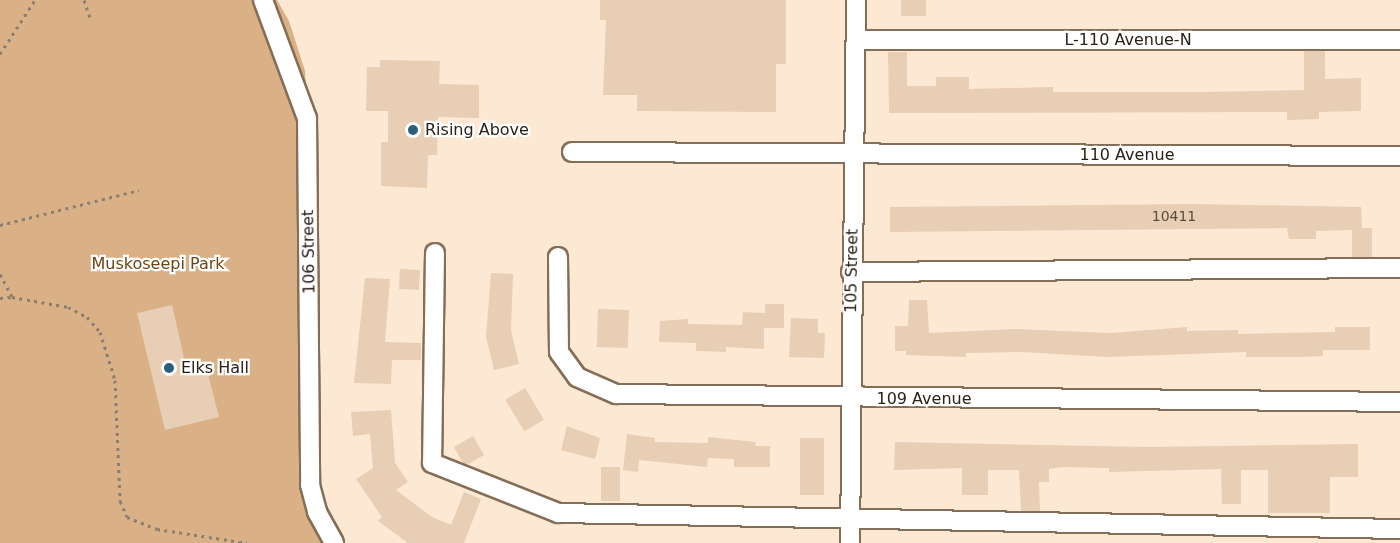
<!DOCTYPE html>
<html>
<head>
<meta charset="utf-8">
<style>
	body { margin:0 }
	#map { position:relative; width:1400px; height:543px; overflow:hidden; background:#fde8d4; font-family:"DejaVu Sans",sans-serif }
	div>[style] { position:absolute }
	.green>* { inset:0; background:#dab086 }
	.building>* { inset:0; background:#e7ceb5; transform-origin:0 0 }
	.path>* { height:3px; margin-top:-1.5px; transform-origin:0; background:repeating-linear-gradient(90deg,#8c7d6f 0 3px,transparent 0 7.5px) }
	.roads { filter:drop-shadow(2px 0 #856e57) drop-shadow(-2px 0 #856e57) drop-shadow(0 2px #856e57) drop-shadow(0 -2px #856e57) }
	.minor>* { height:18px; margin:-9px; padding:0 9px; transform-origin:9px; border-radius:9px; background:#fff }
	.dots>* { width:16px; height:16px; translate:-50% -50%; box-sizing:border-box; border:3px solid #fff; border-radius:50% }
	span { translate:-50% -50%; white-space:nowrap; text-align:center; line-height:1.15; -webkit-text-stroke:4.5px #fff; paint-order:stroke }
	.number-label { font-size:14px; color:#594c3e }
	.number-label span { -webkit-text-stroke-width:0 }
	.street-label { font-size:16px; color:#2a2117 }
	.poi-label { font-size:16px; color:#2a2117 }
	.left { translate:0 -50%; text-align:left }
	.park-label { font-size:16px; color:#6d4411 }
</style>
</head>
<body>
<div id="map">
	<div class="green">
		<i style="clip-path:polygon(0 0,277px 0,289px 21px,305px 71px,316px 263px,309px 465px,344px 543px,0 543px)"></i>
	</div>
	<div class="building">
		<i style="clip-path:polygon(600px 0,786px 0,786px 64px,776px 64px,776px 112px,637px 111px,637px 95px,603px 95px,606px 20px,600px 20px)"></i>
		<i style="left:901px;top:0;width:25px;height:16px"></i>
		<i style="clip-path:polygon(1304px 51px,1325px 51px,1325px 79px,1361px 78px,1361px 111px,1319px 112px,1319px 119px,1287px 120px,1287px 112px,889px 113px,888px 52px,907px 52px,907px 86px,936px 86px,936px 77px,969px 77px,969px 89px,1053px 87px,1053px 92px,1203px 92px,1304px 90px)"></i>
		<i style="clip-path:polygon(380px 60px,440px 61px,439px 84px,479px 85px,479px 118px,438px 117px,437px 155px,428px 155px,427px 188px,381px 186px,381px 142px,388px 142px,388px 111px,366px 111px,367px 67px,380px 67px)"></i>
		<i style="clip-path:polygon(1194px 204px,1361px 207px,1362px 228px,1372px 228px,1372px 257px,1352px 257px,1352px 230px,1316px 231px,1316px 239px,1289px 239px,1287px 228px,890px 232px,890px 207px)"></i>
		<i style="left:400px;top:269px;width:20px;height:20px;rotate:3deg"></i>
		<i style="clip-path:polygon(491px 273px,513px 274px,511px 330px,519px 364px,494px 370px,486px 337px)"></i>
		<i style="clip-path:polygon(365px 278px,390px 279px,385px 342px,421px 343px,421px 360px,392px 360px,391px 384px,354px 383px)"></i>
		<i style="clip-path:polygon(909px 300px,927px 300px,929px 333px,1015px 329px,1111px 333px,1187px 327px,1187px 331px,1238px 330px,1238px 334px,1335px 332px,1335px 327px,1370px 327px,1370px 350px,1323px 350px,1323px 356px,1303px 357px,1246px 357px,1246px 352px,1107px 357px,1023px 352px,966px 353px,966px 357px,906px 355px,906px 351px,895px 351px,895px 326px,908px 326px)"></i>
		<i style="clip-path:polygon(765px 304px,784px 304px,784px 328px,764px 328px,764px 349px,726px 347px,726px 352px,696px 351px,696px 343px,659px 342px,660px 321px,688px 319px,688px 324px,742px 325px,743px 312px,765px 313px)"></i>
		<i style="clip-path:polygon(172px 305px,187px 371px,206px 366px,219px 417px,165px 430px,137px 313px)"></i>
		<i style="left:598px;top:309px;width:31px;height:38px;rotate:2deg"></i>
		<i style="clip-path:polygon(791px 318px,818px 319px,818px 333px,825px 333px,824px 358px,789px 357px)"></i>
		<i style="left:525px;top:388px;width:37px;height:23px;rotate:59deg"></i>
		<i style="clip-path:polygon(391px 410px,395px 463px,408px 482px,396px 490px,432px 517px,451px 525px,464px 492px,481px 499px,464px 543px,408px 543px,378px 521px,382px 517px,356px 479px,373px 468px,370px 434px,353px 436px,351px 412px)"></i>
		<i style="clip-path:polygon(567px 426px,600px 438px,595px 459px,561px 450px)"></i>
		<i style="clip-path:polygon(627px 434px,655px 438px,655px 442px,708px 443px,708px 437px,755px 442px,756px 446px,770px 446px,770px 467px,734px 467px,734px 459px,708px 458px,707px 467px,639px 460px,638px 472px,623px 470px)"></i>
		<i style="left:473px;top:436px;width:22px;height:22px;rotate:60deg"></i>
		<i style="left:800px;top:438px;width:24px;height:57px"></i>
		<i style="clip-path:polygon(895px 442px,1148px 447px,1358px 444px,1358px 477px,1330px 477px,1330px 513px,1268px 513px,1268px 470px,1241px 470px,1241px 504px,1222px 504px,1221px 469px,1109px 472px,1109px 468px,1061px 467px,1049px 469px,1049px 482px,1039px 482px,1040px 511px,1021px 511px,1019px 470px,988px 470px,988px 495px,962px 495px,962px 468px,894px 470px)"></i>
		<i style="left:601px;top:467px;width:19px;height:34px"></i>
	</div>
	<div class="path">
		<i style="left:84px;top:0;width:18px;rotate:71deg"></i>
		<i style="left:0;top:54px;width:64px;rotate:-57.1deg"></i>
		<i style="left:0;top:225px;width:143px;rotate:-14.1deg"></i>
		<i style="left:0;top:274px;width:26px;rotate:62deg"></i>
		<i style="left:12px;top:297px;width:57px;rotate:10.1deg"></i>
		<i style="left:68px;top:307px;width:21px;rotate:28deg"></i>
		<i style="left:87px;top:317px;width:20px;rotate:49deg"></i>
		<i style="left:100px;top:332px;width:50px;rotate:72.6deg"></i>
		<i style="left:115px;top:380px;width:121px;rotate:87.6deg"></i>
		<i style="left:120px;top:501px;width:17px;rotate:66deg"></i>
		<i style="left:127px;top:517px;width:32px;rotate:22deg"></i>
		<i style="left:157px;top:529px;width:91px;rotate:8.8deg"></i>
		<i style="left:0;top:298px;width:12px;rotate:-5deg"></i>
	</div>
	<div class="roads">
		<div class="minor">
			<i style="left:263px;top:0;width:126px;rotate:69.6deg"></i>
			<i style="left:307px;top:118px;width:367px;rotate:89.5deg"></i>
			<i style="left:310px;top:485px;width:28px;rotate:75deg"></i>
			<i style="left:317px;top:512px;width:35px;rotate:61deg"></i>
			<i style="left:856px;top:40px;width:544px"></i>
			<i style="left:572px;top:152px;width:828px;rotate:0.28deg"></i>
			<i style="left:435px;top:253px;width:210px;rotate:90.8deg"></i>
			<i style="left:432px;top:463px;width:136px;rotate:21.6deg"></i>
			<i style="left:558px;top:513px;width:842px;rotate:1.09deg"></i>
			<i style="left:558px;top:257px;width:95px;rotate:89.4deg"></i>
			<i style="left:559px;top:352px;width:31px;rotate:54deg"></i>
			<i style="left:577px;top:377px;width:43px;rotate:23.6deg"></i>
			<i style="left:616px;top:394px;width:784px;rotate:0.58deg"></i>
			<i style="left:851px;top:272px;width:549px;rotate:-0.42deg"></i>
			<i style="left:850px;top:543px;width:543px;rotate:-89.37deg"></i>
		</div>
	</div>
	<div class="dots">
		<i style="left:413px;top:130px;background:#295f7a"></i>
		<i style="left:169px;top:368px;background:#295f7a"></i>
	</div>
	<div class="number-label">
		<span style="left:1174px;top:216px">10411</span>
	</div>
	<div class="street-label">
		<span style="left:1128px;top:40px">L-110 Avenue-N</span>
		<span style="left:1127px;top:155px">110 Avenue</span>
		<span style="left:309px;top:252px;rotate:-91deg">106 Street</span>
		<span style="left:852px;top:271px;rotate:-89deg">105 Street</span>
		<span style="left:924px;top:399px">109 Avenue</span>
	</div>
	<div class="poi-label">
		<span class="left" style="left:425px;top:130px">Rising Above</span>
		<span class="left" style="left:181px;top:368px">Elks Hall</span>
	</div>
	<div class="park-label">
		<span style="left:158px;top:264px">Muskoseepi Park</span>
	</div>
</div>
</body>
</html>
